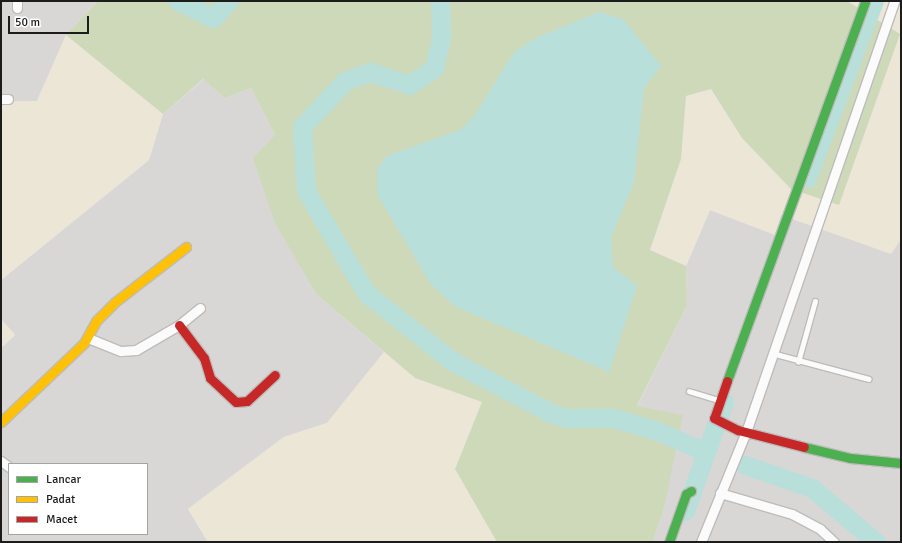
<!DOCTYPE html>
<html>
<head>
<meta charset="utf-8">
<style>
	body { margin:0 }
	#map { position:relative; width:902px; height:543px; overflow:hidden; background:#eae7e5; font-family:Signika,sans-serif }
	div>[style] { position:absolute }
	.residential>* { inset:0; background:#d9d7d6 }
	.farmland>* { inset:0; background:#ece6d7 }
	.forest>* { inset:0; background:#ced9ba }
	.water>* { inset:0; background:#b8dfda }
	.river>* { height:19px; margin:-9.5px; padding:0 9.5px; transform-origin:9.5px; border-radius:9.5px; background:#b8dfda }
	.roads { filter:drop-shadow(1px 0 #bdbcbb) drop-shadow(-1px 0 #bdbcbb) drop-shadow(0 1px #bdbcbb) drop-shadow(0 -1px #bdbcbb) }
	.lane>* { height:4.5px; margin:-2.25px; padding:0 2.25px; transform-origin:2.25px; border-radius:2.25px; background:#fcfbfb }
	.street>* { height:9px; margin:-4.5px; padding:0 4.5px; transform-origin:4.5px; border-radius:4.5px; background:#fcfbfb }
	.fast>* { height:9px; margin:-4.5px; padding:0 4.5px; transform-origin:4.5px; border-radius:4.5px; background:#4caf50 }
	.slow>* { height:9px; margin:-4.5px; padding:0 4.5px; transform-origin:4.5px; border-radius:4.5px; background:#ffc107 }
	.jam>* { height:9px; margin:-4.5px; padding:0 4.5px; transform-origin:4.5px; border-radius:4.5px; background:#c62828 }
	span { translate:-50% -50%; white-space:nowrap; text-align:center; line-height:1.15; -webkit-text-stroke:3px #fff; paint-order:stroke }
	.frame { position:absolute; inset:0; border:2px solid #1c1c1c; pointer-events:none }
	.legend { position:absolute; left:8px; top:463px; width:140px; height:72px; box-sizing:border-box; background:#fff; border:1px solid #a4a4a4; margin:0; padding:5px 7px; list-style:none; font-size:12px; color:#1c1c1c }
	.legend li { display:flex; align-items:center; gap:8px; height:20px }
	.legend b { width:20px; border:1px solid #a4a4a4 }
	.scale { position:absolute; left:8px; top:16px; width:81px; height:18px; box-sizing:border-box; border:2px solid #1c1c1c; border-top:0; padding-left:5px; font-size:12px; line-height:14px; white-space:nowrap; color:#1c1c1c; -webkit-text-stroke:3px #fff; paint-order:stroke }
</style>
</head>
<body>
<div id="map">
	<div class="residential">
		<i style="clip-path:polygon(1px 1px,98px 1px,66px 35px,37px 101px,1px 102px)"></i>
		<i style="clip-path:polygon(evenodd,204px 79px,225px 98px,251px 88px,275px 135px,317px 295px,384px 352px,327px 423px,284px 437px,188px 509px,208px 542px,1px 542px,1px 348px,15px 335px,1px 319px,1px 280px,149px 160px,163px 114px,204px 79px,9px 464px,147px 464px,147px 534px,9px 534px,9px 464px)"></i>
		<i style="clip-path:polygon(710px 210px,774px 234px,781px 215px,891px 253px,901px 239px,901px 542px,653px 542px,664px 508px,637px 407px,687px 305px,686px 266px)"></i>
	</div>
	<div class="farmland">
		<i style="clip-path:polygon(847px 1px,901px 1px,901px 239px,891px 254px,781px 215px,775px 235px,710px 210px,686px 266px,650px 250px,681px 159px,686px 96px,710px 89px,742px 138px,900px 34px)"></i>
		<i style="clip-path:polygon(66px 35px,163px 114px,149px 160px,1px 280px,1px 102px,37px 101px)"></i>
		<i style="clip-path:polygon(1px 319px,15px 335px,1px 348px)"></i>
		<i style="clip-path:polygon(384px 352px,415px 378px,482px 402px,455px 469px,497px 542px,208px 542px,188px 509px,284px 437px,327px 423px)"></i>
	</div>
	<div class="forest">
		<i style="clip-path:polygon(98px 1px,847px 1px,900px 34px,839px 205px,791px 189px,742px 138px,711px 89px,686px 96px,681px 159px,650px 250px,686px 266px,687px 305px,637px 406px,683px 415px,664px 508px,653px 542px,497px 542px,455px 469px,482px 402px,415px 378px,317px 295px,275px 223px,253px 158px,275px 135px,251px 88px,225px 98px,203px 79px,163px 114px,66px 35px)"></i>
	</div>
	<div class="water">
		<i style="clip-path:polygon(599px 12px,623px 19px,661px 66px,644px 88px,634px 182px,611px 237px,613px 267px,637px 286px,609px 372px,454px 306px,430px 283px,378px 196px,377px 169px,387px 156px,460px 130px,475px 115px,514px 52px,538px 37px)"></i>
	</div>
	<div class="river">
		<i style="left:178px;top:1px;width:39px;rotate:26deg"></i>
		<i style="left:213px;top:18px;width:23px;rotate:-47deg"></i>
		<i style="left:440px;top:1px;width:37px;rotate:88deg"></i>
		<i style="left:441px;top:38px;width:31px;rotate:103deg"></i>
		<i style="left:434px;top:68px;width:29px;rotate:145deg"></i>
		<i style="left:410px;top:85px;width:42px;rotate:-162deg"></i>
		<i style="left:370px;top:72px;width:27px;rotate:160deg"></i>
		<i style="left:345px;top:81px;width:63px;rotate:133.1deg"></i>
		<i style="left:302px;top:127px;width:64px;rotate:86.4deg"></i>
		<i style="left:306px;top:191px;width:118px;rotate:59.5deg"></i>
		<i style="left:366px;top:293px;width:110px;rotate:38.3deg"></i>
		<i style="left:452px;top:361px;width:114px;rotate:27.7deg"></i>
		<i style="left:553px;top:414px;width:15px;rotate:16deg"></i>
		<i style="left:567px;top:418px;width:46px"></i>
		<i style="left:613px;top:418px;width:44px;rotate:15.9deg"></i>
		<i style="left:655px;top:430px;width:46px;rotate:23.2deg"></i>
		<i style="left:807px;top:178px;width:189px;rotate:-69.3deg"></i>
		<i style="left:745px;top:465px;width:71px;rotate:18.9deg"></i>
		<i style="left:812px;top:488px;width:84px;rotate:40.2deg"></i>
		<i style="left:685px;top:511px;width:116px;rotate:-70.3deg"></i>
	</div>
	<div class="roads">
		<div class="lane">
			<i style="left:772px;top:353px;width:100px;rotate:15deg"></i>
			<i style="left:798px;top:362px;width:63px;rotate:-74.4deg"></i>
			<i style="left:689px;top:391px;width:31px;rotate:17deg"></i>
		</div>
		<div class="street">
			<i style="left:17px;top:1px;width:7px;rotate:90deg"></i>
			<i style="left:1px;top:99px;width:7px"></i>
			<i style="left:88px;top:338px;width:35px;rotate:22deg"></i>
			<i style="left:121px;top:351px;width:15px;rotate:-4deg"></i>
			<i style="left:136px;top:350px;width:50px;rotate:-30.2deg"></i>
			<i style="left:179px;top:325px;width:27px;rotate:-39deg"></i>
			<i style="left:1px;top:461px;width:10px;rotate:37deg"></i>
			<i style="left:720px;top:493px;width:75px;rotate:16.3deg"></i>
			<i style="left:792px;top:514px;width:32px;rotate:28deg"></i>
			<i style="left:820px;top:529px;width:19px;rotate:43deg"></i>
			<i style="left:701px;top:542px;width:119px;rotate:-67.8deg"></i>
			<i style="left:746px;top:432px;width:456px;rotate:-71deg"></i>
		</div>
		<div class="fast">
			<i style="left:727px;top:381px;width:404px;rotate:-70deg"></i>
			<i style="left:804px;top:447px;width:47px;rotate:13.4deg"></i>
			<i style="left:850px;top:458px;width:51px;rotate:5.6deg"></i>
			<i style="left:669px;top:542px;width:51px;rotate:-70.5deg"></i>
			<i style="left:686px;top:494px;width:6px;rotate:-31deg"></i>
		</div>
		<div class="slow">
			<i style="left:1px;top:422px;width:115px;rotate:-43.6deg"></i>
			<i style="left:84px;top:343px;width:26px;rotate:-61deg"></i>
			<i style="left:97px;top:320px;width:25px;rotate:-45deg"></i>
			<i style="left:115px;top:302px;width:90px;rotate:-37.8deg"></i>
		</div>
		<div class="jam">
			<i style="left:179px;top:325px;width:41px;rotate:52.9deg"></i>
			<i style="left:204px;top:358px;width:21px;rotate:73deg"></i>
			<i style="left:210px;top:378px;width:35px;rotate:43deg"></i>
			<i style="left:236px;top:402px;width:11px;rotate:-5deg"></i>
			<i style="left:247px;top:401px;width:38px;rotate:-43deg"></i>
			<i style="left:727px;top:381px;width:39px;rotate:109deg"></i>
			<i style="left:714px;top:418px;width:27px;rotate:27deg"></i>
			<i style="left:738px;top:430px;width:68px;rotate:14.4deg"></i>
		</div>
	</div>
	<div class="frame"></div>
	<ul class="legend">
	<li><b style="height:5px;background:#4caf50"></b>Lancar</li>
	<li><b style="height:5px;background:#ffc107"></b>Padat</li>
	<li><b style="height:5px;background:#c62828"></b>Macet</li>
	</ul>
	<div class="scale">50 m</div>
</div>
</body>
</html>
